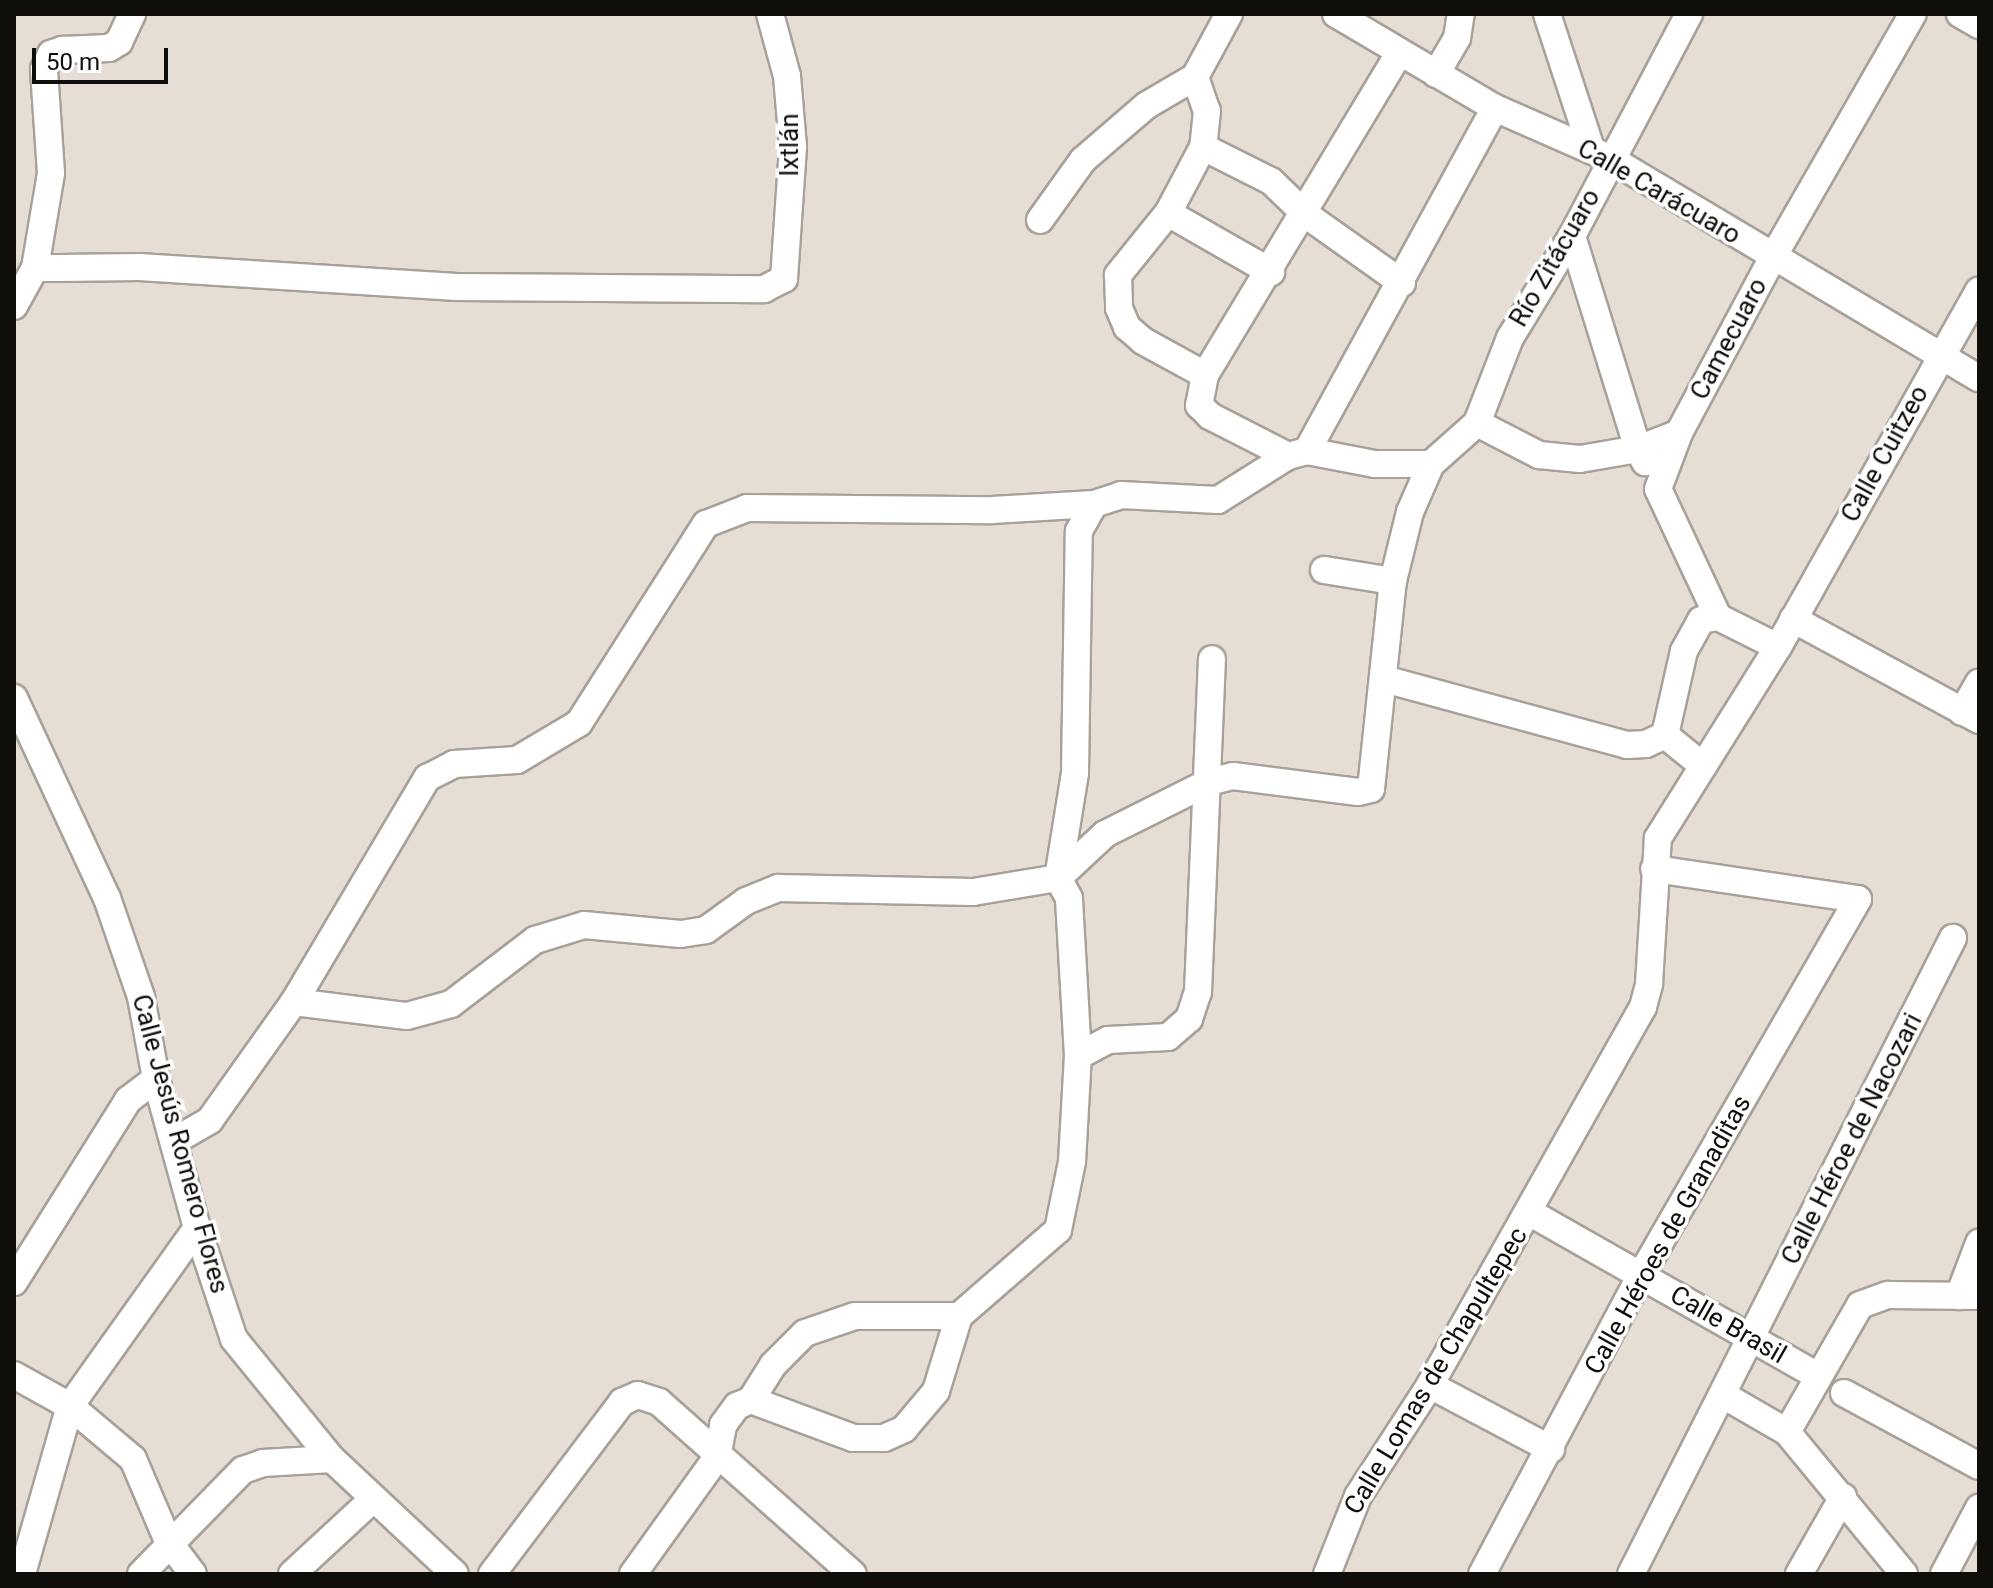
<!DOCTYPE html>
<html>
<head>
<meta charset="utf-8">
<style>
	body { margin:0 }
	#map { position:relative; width:1993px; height:1588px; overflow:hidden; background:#e6ded5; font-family:Roboto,sans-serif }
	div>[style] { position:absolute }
	.roads { filter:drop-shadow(2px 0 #a8a199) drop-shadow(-2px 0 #a8a199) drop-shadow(0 2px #a8a199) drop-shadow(0 -2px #a8a199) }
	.minor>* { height:26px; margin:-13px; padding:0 13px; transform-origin:13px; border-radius:13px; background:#fff }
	span { translate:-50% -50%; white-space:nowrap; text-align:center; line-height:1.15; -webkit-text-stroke:7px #fff; paint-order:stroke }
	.street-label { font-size:26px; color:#100e0b }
	.frame { position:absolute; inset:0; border:16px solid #100e0b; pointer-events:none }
	.scale { position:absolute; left:32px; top:48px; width:136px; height:36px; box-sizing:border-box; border:4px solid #100e0b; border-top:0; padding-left:10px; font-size:24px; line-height:28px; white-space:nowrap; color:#100e0b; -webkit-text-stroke:6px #fff; paint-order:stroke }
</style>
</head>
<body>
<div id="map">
	<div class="roads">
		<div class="minor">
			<i style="left:1229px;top:14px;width:72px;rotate:118.4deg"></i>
			<i style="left:1195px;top:77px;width:36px;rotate:71deg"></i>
			<i style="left:1207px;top:111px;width:36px;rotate:96deg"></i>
			<i style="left:1203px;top:147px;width:75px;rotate:117.9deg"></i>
			<i style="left:1168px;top:213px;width:80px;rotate:128.9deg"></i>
			<i style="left:1118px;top:275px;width:33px;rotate:88deg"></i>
			<i style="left:1119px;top:308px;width:21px;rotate:67deg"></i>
			<i style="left:1127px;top:327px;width:21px;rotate:41deg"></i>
			<i style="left:1143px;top:341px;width:71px;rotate:28.7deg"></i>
			<i style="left:1205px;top:375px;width:31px;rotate:101deg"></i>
			<i style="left:1199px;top:405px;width:16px;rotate:45deg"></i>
			<i style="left:1210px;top:416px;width:88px;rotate:27.1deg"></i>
			<i style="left:1336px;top:14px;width:185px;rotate:30.6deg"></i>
			<i style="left:1495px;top:108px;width:127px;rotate:23.7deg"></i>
			<i style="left:1611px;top:159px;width:428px;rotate:30.8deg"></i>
			<i style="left:1547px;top:14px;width:142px;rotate:71.9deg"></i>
			<i style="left:1960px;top:14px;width:22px;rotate:30deg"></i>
			<i style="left:1436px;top:74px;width:42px;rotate:-59.7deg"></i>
			<i style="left:1457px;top:38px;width:24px;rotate:-81deg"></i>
			<i style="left:1203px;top:147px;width:76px;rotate:26.6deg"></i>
			<i style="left:1271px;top:181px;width:47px;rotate:44.1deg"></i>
			<i style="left:1305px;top:214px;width:119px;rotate:35.4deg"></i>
			<i style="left:1168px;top:213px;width:119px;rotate:29.8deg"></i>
			<i style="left:1040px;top:220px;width:74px;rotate:-54.4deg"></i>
			<i style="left:1083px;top:160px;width:84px;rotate:-40.7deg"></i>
			<i style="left:1147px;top:105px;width:56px;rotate:-30.3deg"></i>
			<i style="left:1572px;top:236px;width:223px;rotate:72.8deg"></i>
			<i style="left:1638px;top:449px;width:44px;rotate:-21.3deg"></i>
			<i style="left:35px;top:268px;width:96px;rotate:-80.4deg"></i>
			<i style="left:51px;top:173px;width:104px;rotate:-93.9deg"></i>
			<i style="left:44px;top:69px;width:17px;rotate:-65deg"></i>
			<i style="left:51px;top:54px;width:12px;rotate:-20deg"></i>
			<i style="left:62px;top:50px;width:47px;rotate:-2.4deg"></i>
			<i style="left:109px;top:48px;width:12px;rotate:-31deg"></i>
			<i style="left:119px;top:42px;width:31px;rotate:-65deg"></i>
			<i style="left:14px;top:306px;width:43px;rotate:-61.1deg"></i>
			<i style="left:35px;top:268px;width:24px"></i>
			<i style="left:59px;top:268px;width:80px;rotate:-0.7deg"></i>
			<i style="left:139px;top:267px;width:318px;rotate:3.6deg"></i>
			<i style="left:456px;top:287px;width:308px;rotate:0.4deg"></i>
			<i style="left:764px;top:289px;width:22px;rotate:-27deg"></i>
			<i style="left:784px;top:279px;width:133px;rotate:-86.1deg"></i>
			<i style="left:793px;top:146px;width:70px;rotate:-94.9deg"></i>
			<i style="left:787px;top:76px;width:64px;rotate:-105.3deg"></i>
			<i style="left:1205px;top:375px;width:376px;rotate:-58.9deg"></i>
			<i style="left:1477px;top:423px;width:70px;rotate:27.3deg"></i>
			<i style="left:1539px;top:455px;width:41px;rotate:5.6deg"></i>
			<i style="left:1580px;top:459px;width:59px;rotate:-9.8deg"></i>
			<i style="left:1638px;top:449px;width:15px;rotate:62deg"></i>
			<i style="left:1307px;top:451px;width:69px;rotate:10.8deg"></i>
			<i style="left:1375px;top:464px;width:56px"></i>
			<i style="left:1431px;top:464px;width:62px;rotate:-41.7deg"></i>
			<i style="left:1477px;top:423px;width:91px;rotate:-68.8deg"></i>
			<i style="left:1510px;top:338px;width:119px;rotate:-58.7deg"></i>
			<i style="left:1572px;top:236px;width:251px;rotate:-62.2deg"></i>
			<i style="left:1324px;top:570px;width:70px;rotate:9.1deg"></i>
			<i style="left:1718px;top:617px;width:141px;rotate:-115.1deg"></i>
			<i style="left:1658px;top:489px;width:60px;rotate:-69.4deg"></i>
			<i style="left:1679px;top:433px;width:200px;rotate:-61.9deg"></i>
			<i style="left:1773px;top:257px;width:280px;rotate:-60.1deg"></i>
			<i style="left:1793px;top:619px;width:212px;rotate:28.5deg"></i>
			<i style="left:1384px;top:679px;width:252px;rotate:15.2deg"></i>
			<i style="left:1627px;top:745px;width:19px;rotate:-3deg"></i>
			<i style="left:1646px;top:744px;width:21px;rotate:-25deg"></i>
			<i style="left:1665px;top:735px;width:86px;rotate:-77.3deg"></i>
			<i style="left:1684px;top:651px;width:35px;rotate:-61deg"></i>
			<i style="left:1701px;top:620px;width:17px;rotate:-10deg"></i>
			<i style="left:1718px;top:617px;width:67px;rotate:26.6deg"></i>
			<i style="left:14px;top:698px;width:221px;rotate:65.1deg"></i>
			<i style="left:107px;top:898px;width:105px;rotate:71deg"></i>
			<i style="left:141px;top:997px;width:83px;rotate:79.6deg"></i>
			<i style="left:156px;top:1079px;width:155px;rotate:74.6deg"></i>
			<i style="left:197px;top:1228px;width:117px;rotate:71.6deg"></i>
			<i style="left:234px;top:1339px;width:155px;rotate:50.8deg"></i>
			<i style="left:332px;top:1459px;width:168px;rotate:43.1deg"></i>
			<i style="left:1962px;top:712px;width:34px;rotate:-60deg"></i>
			<i style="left:1665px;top:735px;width:49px;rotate:39.2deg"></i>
			<i style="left:294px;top:1002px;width:114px;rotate:7.1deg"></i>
			<i style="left:407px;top:1016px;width:46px;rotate:-15.3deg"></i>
			<i style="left:451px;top:1004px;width:106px;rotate:-37.3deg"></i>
			<i style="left:535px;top:940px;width:51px;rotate:-17deg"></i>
			<i style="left:584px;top:925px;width:97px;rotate:5.3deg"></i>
			<i style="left:681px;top:934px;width:25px;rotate:-9deg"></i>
			<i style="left:706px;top:930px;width:49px;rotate:-35.9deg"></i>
			<i style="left:746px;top:901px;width:35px;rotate:-22deg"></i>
			<i style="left:778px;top:888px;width:195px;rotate:1.2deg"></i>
			<i style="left:973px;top:892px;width:86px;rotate:-9.4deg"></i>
			<i style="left:1058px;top:878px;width:64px;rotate:-43.1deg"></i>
			<i style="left:1105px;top:834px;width:116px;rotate:-26.6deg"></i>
			<i style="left:1209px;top:782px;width:25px;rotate:-14deg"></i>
			<i style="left:1233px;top:776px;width:126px;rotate:7.3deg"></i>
			<i style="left:1358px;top:792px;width:13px;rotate:-13deg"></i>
			<i style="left:1371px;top:789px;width:209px;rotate:-84deg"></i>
			<i style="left:1393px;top:581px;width:71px;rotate:-76.2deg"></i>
			<i style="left:1410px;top:512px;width:52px;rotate:-66.4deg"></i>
			<i style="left:1078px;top:1056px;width:34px;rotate:-28deg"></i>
			<i style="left:1108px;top:1040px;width:60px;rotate:-2.9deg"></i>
			<i style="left:1168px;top:1037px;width:28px;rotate:-41deg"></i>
			<i style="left:1189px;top:1019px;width:28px;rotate:-72deg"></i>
			<i style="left:1198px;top:992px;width:333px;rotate:-87.6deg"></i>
			<i style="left:176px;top:1140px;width:39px;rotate:-30deg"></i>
			<i style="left:210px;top:1120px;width:145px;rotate:-54.6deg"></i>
			<i style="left:294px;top:1002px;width:261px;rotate:-59.3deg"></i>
			<i style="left:427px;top:778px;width:30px;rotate:-27deg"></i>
			<i style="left:454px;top:764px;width:63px;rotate:-3.6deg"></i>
			<i style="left:517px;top:760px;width:72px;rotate:-30.8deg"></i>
			<i style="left:579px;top:723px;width:236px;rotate:-57.5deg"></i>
			<i style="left:706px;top:524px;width:44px;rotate:-21.3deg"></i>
			<i style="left:747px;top:508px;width:245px;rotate:0.5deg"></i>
			<i style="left:992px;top:510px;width:102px;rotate:-3.4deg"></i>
			<i style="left:1529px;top:1212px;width:330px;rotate:29.6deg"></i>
			<i style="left:14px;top:1282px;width:215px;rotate:-57.9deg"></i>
			<i style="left:128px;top:1100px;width:35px;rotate:-37deg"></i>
			<i style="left:1959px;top:1296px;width:57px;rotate:-69.3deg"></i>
			<i style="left:14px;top:1375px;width:64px;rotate:29deg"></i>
			<i style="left:70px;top:1406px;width:82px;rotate:40.1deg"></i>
			<i style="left:133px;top:1459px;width:89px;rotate:66.9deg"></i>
			<i style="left:168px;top:1541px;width:41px;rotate:52.9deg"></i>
			<i style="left:1430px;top:1385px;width:137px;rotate:27.9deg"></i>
			<i style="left:1844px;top:1393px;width:153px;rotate:28.4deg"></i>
			<i style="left:1723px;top:1395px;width:74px;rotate:30deg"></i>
			<i style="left:1787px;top:1432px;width:184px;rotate:50.5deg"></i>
			<i style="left:751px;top:1400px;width:41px;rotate:-57.8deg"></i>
			<i style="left:773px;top:1365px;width:45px;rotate:-45deg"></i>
			<i style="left:805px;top:1333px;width:53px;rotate:-18.8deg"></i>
			<i style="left:855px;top:1316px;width:104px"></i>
			<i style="left:1787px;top:1432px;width:146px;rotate:-60.1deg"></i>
			<i style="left:1860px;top:1305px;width:30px;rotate:-20deg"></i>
			<i style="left:1888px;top:1295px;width:91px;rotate:0.6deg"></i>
			<i style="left:22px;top:1574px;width:175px;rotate:-74.1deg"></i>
			<i style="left:70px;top:1406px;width:219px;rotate:-54.5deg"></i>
			<i style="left:141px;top:1574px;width:146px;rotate:-45.6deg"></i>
			<i style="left:243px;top:1470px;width:21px;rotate:-19deg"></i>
			<i style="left:263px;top:1463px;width:69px;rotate:-3.3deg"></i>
			<i style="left:292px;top:1574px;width:109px;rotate:-42.8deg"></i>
			<i style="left:492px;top:1574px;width:216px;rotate:-52.9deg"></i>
			<i style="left:622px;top:1402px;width:17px;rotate:-24deg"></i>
			<i style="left:638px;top:1395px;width:22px;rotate:18deg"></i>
			<i style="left:659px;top:1402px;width:259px;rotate:41.6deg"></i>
			<i style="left:633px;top:1574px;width:144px;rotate:-54.3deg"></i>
			<i style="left:717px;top:1457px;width:33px;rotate:-79deg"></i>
			<i style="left:723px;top:1425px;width:24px;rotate:-54deg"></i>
			<i style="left:737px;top:1406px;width:15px;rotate:-23deg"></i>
			<i style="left:751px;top:1400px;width:109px;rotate:20.4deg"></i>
			<i style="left:853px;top:1438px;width:31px"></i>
			<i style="left:884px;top:1438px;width:22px;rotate:-24deg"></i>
			<i style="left:904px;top:1429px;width:50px;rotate:-49.9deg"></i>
			<i style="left:936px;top:1391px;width:78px;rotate:-73deg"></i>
			<i style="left:959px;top:1316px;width:131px;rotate:-41deg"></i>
			<i style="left:1058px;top:1230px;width:69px;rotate:-78.4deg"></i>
			<i style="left:1072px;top:1162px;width:106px;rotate:-86.8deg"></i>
			<i style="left:1078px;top:1056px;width:158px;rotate:-93.3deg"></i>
			<i style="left:1069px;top:898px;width:23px;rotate:-119deg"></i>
			<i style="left:1058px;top:878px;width:106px;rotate:-80.8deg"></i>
			<i style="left:1075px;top:773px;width:242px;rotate:-89.1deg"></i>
			<i style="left:1079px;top:531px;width:31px;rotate:-61deg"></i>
			<i style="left:1094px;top:504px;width:28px;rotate:-18deg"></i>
			<i style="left:1121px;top:495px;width:97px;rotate:3deg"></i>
			<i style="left:1218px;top:500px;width:83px;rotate:-32.2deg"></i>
			<i style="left:1288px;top:456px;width:20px;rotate:-15deg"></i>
			<i style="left:1307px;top:451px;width:391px;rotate:-61.3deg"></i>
			<i style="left:1327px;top:1574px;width:84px;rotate:-68.3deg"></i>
			<i style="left:1358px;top:1496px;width:132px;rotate:-57deg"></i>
			<i style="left:1430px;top:1385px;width:434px;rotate:-60.6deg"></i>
			<i style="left:1643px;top:1007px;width:24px;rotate:-75deg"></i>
			<i style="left:1649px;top:984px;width:146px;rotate:-86.5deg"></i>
			<i style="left:1658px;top:838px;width:226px;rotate:-57.9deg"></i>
			<i style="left:1778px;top:647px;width:409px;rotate:-60.6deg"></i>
			<i style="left:1482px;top:1574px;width:339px;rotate:-62deg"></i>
			<i style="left:1641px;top:1275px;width:434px;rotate:-60deg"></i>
			<i style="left:1858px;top:899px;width:206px;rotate:-171.6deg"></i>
			<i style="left:1631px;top:1574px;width:713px;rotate:-63.15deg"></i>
			<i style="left:1799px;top:1574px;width:89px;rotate:-60.3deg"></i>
			<i style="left:1944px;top:1574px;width:75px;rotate:-62.1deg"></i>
		</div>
	</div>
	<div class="street-label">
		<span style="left:790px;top:145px;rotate:-90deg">Ixtlán</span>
		<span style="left:1659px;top:192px;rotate:30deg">Calle Carácuaro</span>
		<span style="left:1555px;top:258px;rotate:-60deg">Río Zitácuaro</span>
		<span style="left:1729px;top:339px;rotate:-62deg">Camecuaro</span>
		<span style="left:1885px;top:454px;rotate:-61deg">Calle Cuitzeo</span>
		<span style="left:1852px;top:1139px;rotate:-63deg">Calle Héroe de Nacozari</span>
		<span style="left:180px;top:1144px;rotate:75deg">Calle Jesús Romero Flores</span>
		<span style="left:1668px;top:1235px;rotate:-61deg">Calle Héroes de Granaditas</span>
		<span style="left:1728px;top:1325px;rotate:30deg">Calle Brasil</span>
		<span style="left:1436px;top:1371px;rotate:-59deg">Calle Lomas de Chapultepec</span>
	</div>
	<div class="frame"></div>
	<div class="scale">50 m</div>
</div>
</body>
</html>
